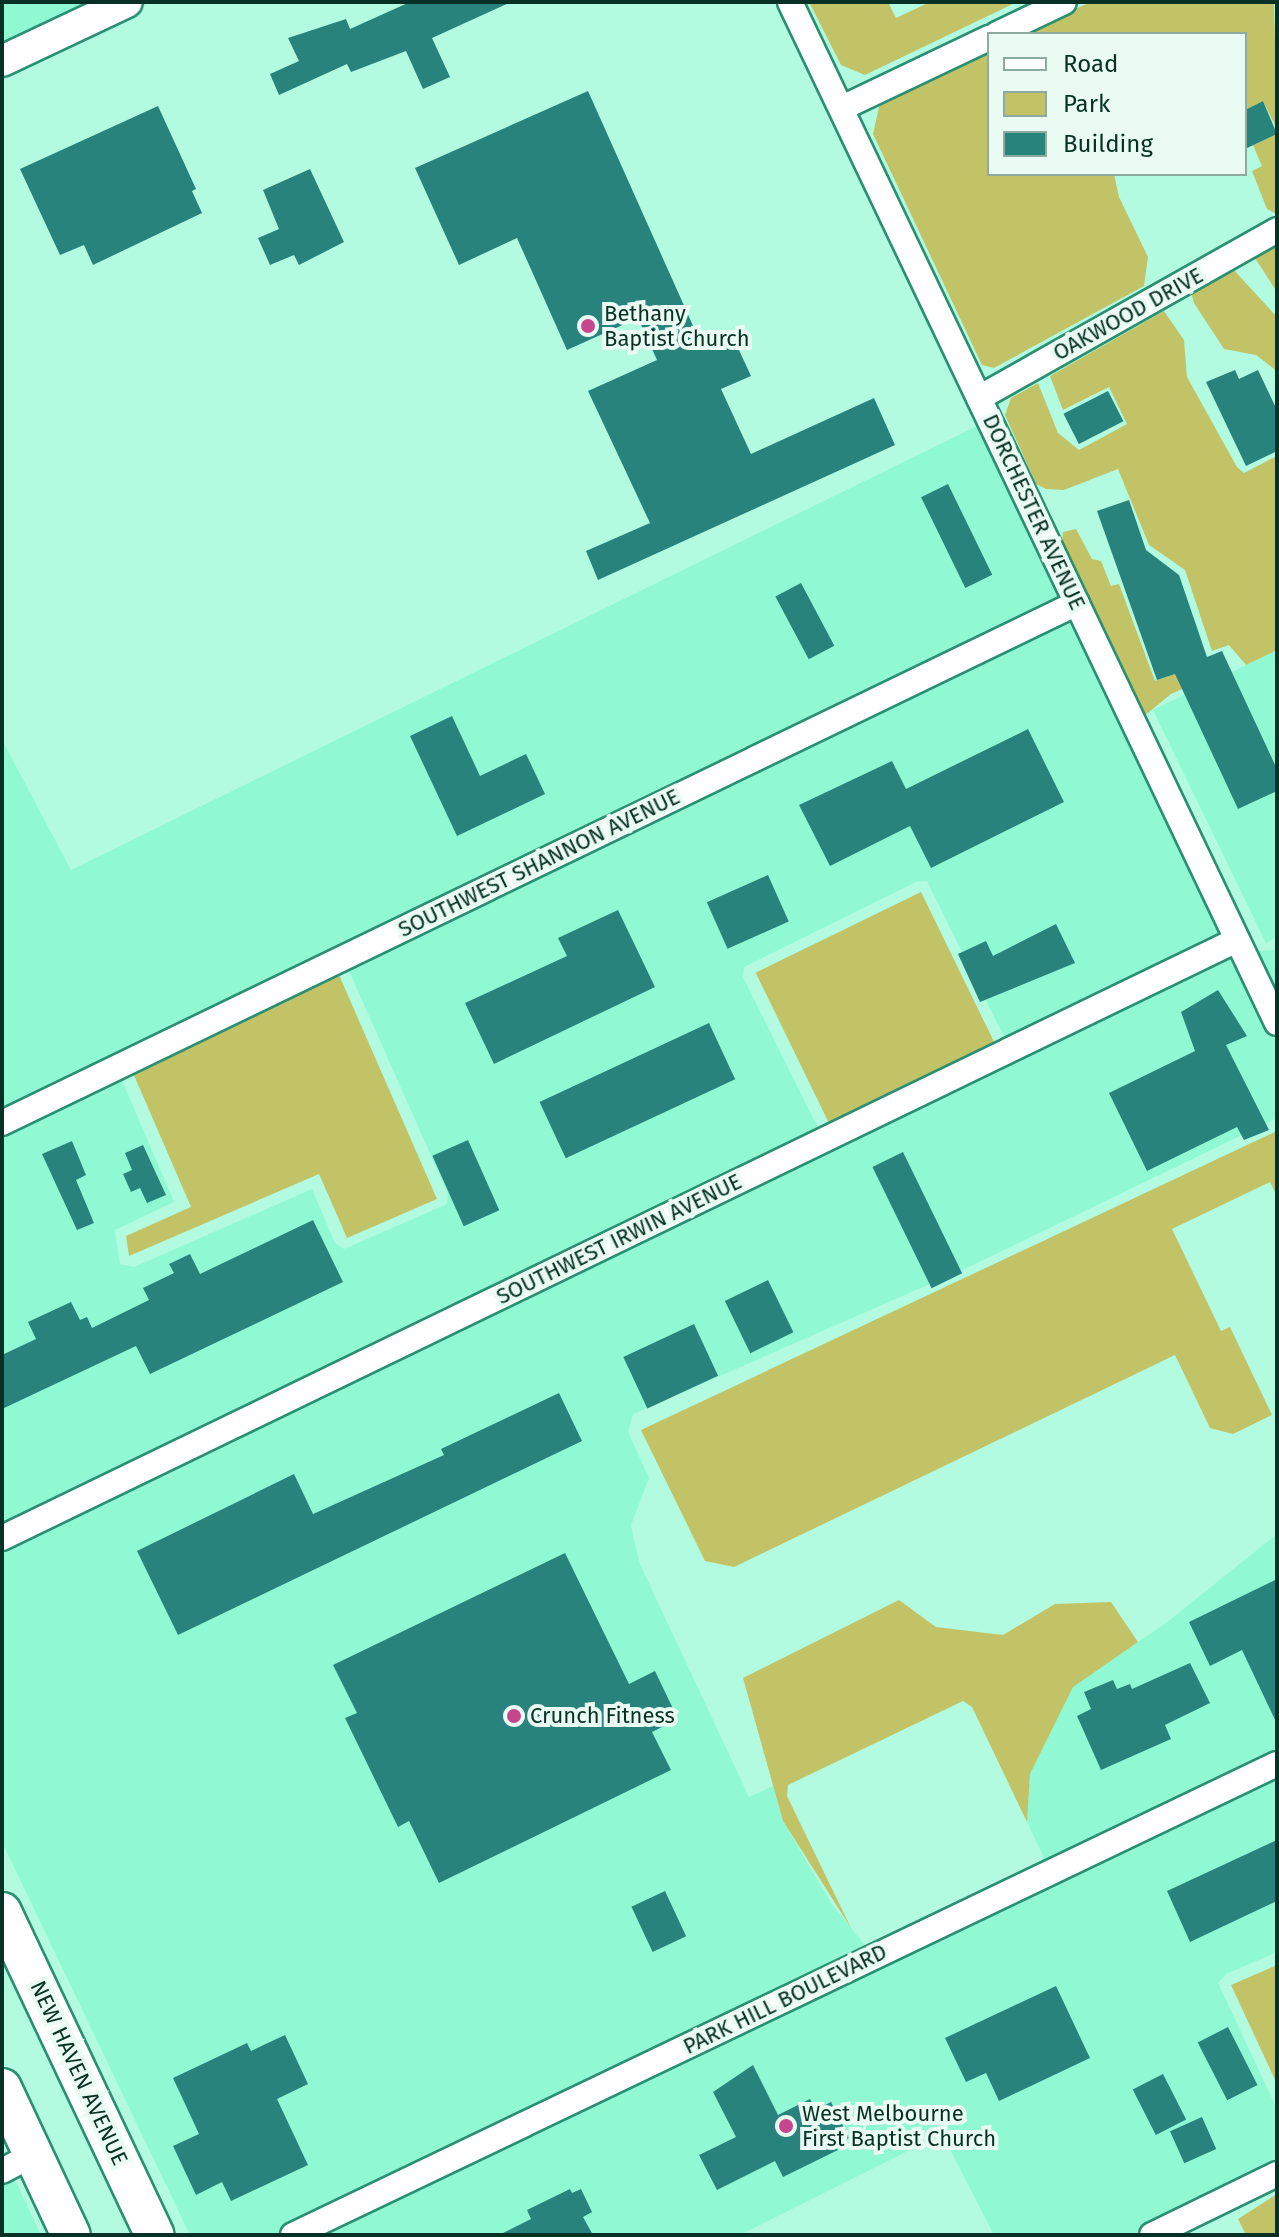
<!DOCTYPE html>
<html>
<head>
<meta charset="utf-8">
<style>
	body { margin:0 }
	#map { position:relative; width:1279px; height:2237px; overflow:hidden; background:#b2fbe0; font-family:"Fira Sans",sans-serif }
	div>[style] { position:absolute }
	.built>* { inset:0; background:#90f9d4 }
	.green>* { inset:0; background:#c2c366; transform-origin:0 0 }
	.building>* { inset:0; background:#29837d; transform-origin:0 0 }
	.roads { filter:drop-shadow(2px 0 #2b8f72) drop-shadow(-2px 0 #2b8f72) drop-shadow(0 2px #2b8f72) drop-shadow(0 -2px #2b8f72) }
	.minor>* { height:24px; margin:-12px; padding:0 12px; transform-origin:12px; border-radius:12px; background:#fff }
	.tertiary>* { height:30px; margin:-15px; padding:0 15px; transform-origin:15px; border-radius:15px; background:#fff }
	.primary>* { height:38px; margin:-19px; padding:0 19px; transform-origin:19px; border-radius:19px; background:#fff }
	.dots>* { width:22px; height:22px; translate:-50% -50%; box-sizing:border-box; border:4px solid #eafbf4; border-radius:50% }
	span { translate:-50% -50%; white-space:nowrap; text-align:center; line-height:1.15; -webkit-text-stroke:8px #eafbf4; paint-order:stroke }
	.poi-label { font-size:22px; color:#073125 }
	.left { translate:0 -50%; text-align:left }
	.street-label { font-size:22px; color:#073125 }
	.frame { position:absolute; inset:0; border:4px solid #073125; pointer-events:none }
	.legend { position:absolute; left:987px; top:32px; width:260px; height:144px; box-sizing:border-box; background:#eafbf4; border:2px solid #8faaa1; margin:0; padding:10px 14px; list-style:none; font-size:24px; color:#073125 }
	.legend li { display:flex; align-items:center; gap:16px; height:40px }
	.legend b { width:40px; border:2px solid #8faaa1 }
</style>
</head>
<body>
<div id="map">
	<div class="built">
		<i style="clip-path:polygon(2px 2px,95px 2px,2px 46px)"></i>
		<i style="clip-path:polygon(evenodd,985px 422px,1256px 951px,1277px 950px,1277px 1118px,971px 1266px,633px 1414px,628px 1432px,649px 1478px,631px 1525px,639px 1562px,749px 1797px,773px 1786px,783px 1821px,831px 1903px,867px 1948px,1039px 1867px,1043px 1856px,1027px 1822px,1030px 1774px,1073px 1686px,1166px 1623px,1277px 1534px,1277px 1952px,1226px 1974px,1218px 1983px,1277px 2109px,1277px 2178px,1166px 2235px,994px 2235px,942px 2134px,740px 2235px,190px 2235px,2px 1842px,2px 740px,71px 870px,985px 422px,927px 881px,1006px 1041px,821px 1134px,743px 977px,744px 967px,916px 882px,927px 881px,985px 422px,346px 964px,448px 1194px,447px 1204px,344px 1249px,335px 1243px,312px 1189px,134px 1267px,120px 1264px,115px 1230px,174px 1202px,118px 1071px,346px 964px)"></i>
		<i style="clip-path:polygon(1277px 650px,1277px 937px,1266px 943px,1153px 710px)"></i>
		<i style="clip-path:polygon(15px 2180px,41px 2235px,2px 2235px,2px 2186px)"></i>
	</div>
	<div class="green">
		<i style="clip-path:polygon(809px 2px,888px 2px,896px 18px,930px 2px,1017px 2px,865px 75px,841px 65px)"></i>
		<i style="clip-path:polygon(1091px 2px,1274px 2px,1277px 129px,1263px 101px,1245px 110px,1245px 34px,1019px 34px)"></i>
		<i style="clip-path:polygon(989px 49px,989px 174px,1114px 174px,1119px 197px,1148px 257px,1144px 286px,994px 368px,982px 365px,873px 134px,879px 107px,891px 96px)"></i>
		<i style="clip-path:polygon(1277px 134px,1277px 211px,1274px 213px,1267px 209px,1252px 171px,1262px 166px,1253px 145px)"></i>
		<i style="clip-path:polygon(1277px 243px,1277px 292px,1253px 255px)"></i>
		<i style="clip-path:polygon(1232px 268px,1277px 317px,1277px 371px,1256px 355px,1224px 349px,1194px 303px,1191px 292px)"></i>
		<i style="clip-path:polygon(1164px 311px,1184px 340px,1187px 377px,1237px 467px,1244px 473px,1277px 456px,1277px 650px,1246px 665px,1229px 645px,1212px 651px,1185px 570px,1149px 545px,1118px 469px,1064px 490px,1046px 489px,1036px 484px,1005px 415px,1011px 398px,1038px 383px,1058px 433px,1079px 450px,1127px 424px,1109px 387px,1063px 410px,1050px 376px)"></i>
		<i style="clip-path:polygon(1076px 529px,1092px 559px,1101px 561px,1111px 586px,1119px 584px,1155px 681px,1216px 659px,1221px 672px,1171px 694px,1143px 717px,1062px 542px,1063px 532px)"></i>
		<i style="left:921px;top:892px;width:168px;height:184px;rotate:64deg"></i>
		<i style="clip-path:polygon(339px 975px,437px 1199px,347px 1238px,319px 1174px,129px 1256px,126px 1236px,191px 1207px,130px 1066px)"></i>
		<i style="clip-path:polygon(1277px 1131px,1277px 1196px,1270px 1182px,1172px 1229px,1221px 1331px,1230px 1327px,1272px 1415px,1233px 1434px,1210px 1428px,1175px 1355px,734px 1567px,705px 1561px,641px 1430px)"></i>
		<i style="clip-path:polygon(899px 1600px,936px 1627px,1003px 1635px,1055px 1604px,1111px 1602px,1138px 1642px,1073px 1687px,1030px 1774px,1027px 1822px,972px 1707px,963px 1701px,788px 1785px,787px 1796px,851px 1928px,783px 1821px,743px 1678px)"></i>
		<i style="clip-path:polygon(1277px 1965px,1277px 2084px,1231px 1985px)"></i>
		<i style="clip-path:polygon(1277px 2194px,1277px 2235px,1246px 2235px,1238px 2219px)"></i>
	</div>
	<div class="building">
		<i style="clip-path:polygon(410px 2px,511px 2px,432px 38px,450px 77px,423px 89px,406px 51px,351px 72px,347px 64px,279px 95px,270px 74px,299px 61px,288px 38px,346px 19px,350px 29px)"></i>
		<i style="clip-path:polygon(588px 91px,703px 348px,732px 335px,751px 376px,721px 389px,751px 454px,874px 398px,895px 445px,598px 580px,586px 551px,650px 523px,588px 391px,657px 360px,638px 318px,567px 350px,517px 238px,459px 265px,415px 168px)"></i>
		<i style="clip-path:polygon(1263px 101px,1277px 134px,1245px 149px,1245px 110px)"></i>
		<i style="clip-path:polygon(158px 106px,196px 189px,192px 191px,202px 213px,93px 265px,84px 245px,60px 255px,20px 169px)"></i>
		<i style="clip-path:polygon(310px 169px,344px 242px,299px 265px,294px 255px,270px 265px,258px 238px,279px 229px,263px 190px)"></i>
		<i style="clip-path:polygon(1235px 370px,1239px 379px,1258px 370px,1277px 410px,1277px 451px,1246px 466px,1206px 382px)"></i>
		<i style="left:1108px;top:391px;width:34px;height:50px;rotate:63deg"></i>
		<i style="left:948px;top:484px;width:101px;height:30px;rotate:64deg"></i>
		<i style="clip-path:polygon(1129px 500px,1146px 550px,1179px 575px,1207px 657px,1222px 651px,1277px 769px,1277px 791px,1238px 809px,1175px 674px,1157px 680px,1097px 511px)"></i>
		<i style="left:801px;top:583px;width:71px;height:29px;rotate:62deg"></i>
		<i style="clip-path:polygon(452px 716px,480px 776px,526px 754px,545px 794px,457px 836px,410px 736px)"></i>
		<i style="clip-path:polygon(1028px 729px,1064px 802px,931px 868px,910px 826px,830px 866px,799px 805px,892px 761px,906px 789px)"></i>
		<i style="left:768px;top:875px;width:51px;height:67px;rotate:66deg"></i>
		<i style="clip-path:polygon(618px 910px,655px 987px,494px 1064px,465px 1003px,567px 956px,558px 938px)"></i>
		<i style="clip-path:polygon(1056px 924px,1075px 963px,980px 1002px,958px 954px,986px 941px,993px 956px)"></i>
		<i style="clip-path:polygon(1218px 990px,1247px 1036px,1226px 1045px,1269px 1130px,1244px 1140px,1237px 1127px,1147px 1171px,1109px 1093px,1195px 1051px,1181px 1012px)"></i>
		<i style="left:709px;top:1023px;width:62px;height:187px;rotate:65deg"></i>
		<i style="left:468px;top:1140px;width:77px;height:39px;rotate:66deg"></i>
		<i style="clip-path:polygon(72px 1141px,86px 1175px,76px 1180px,94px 1223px,77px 1230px,42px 1154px)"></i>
		<i style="clip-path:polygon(143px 1145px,166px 1195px,147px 1203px,140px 1188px,131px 1192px,123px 1174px,132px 1170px,125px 1153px)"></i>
		<i style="left:903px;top:1152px;width:135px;height:34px;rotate:64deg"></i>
		<i style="clip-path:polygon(313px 1220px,343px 1282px,150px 1374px,136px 1346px,2px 1409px,2px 1355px,36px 1339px,28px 1322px,71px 1302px,80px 1320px,87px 1317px,92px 1328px,149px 1300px,143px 1288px,174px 1273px,169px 1264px,190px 1254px,200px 1274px)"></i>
		<i style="left:768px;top:1280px;width:58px;height:48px;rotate:64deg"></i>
		<i style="left:694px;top:1324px;width:57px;height:78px;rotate:65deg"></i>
		<i style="clip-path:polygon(559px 1393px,582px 1441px,178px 1635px,137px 1551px,294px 1474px,313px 1514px,444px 1455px,441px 1449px)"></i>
		<i style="clip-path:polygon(565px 1553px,629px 1684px,655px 1671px,678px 1719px,652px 1732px,671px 1770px,439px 1883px,409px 1821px,398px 1827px,345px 1718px,357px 1713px,333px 1665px)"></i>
		<i style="clip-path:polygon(1277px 1579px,1277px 1724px,1242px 1650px,1210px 1666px,1189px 1622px)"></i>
		<i style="clip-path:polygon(1190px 1663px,1210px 1703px,1165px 1725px,1171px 1739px,1101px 1770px,1077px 1716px,1091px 1709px,1084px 1692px,1113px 1680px,1117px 1689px,1130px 1684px,1132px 1689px)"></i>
		<i style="clip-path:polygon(1277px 1840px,1277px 1901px,1190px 1942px,1167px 1891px)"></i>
		<i style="left:665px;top:1891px;width:50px;height:37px;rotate:65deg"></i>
		<i style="clip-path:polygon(1056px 1986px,1090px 2058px,999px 2101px,986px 2073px,966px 2082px,945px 2038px)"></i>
		<i style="left:1228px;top:2027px;width:65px;height:34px;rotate:63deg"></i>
		<i style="clip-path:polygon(285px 2035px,308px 2084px,277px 2099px,308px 2165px,231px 2201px,222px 2182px,196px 2195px,173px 2146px,199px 2134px,173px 2078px,247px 2043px,251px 2051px)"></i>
		<i style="clip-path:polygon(753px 2065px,778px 2115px,810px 2099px,816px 2110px,831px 2102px,849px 2138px,836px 2145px,838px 2150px,783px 2177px,775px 2161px,717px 2190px,699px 2155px,736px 2137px,713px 2092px)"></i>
		<i style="left:1163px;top:2074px;width:51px;height:34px;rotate:63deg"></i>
		<i style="left:1202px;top:2117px;width:35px;height:35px;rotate:66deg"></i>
		<i style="clip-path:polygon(570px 2189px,572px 2193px,581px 2189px,592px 2212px,583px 2217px,593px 2235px,499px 2235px,531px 2219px,527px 2210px)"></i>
	</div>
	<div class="roads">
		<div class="minor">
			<i style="left:790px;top:2px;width:1131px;rotate:64.5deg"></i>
			<i style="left:997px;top:34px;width:74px;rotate:-25.5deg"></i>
			<i style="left:842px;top:108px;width:163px;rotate:-25.5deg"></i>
			<i style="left:979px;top:398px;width:342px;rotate:-29.4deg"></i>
			<i style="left:2px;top:1123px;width:1194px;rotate:-25.81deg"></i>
			<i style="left:2px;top:1538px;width:1372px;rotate:-25.84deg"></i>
			<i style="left:2px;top:2171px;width:36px;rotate:-28deg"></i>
			<i style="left:293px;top:2235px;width:1091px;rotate:-25.58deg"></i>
			<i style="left:1152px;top:2235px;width:139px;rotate:-26deg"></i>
		</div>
		<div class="tertiary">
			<i style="left:2px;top:61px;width:138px;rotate:-25.3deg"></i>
		</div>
		<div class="primary">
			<i style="left:2px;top:1912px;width:357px;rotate:64.7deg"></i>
			<i style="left:2px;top:2088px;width:162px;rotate:64.9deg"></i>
		</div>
	</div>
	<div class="dots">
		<i style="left:588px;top:326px;background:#c7468e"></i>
		<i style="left:514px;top:1716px;background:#c7468e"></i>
		<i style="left:786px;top:2126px;background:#c7468e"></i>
	</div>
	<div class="poi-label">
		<span class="left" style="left:604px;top:326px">Bethany<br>Baptist Church</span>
		<span class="left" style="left:530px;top:1716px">Crunch Fitness</span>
		<span class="left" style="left:802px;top:2126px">West Melbourne<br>First Baptist Church</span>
	</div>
	<div class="street-label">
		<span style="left:1128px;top:314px;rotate:-29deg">OAKWOOD DRIVE</span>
		<span style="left:1034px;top:512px;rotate:65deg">DORCHESTER AVENUE</span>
		<span style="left:539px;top:863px;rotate:-26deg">SOUTHWEST SHANNON AVENUE</span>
		<span style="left:619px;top:1239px;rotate:-26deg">SOUTHWEST IRWIN AVENUE</span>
		<span style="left:785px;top:1999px;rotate:-26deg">PARK HILL BOULEVARD</span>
		<span style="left:79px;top:2073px;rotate:65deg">NEW HAVEN AVENUE</span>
	</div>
	<div class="frame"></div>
	<ul class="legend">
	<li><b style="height:10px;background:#fff"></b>Road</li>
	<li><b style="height:22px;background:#c2c366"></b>Park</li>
	<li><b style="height:22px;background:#29837d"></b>Building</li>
	</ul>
</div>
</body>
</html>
